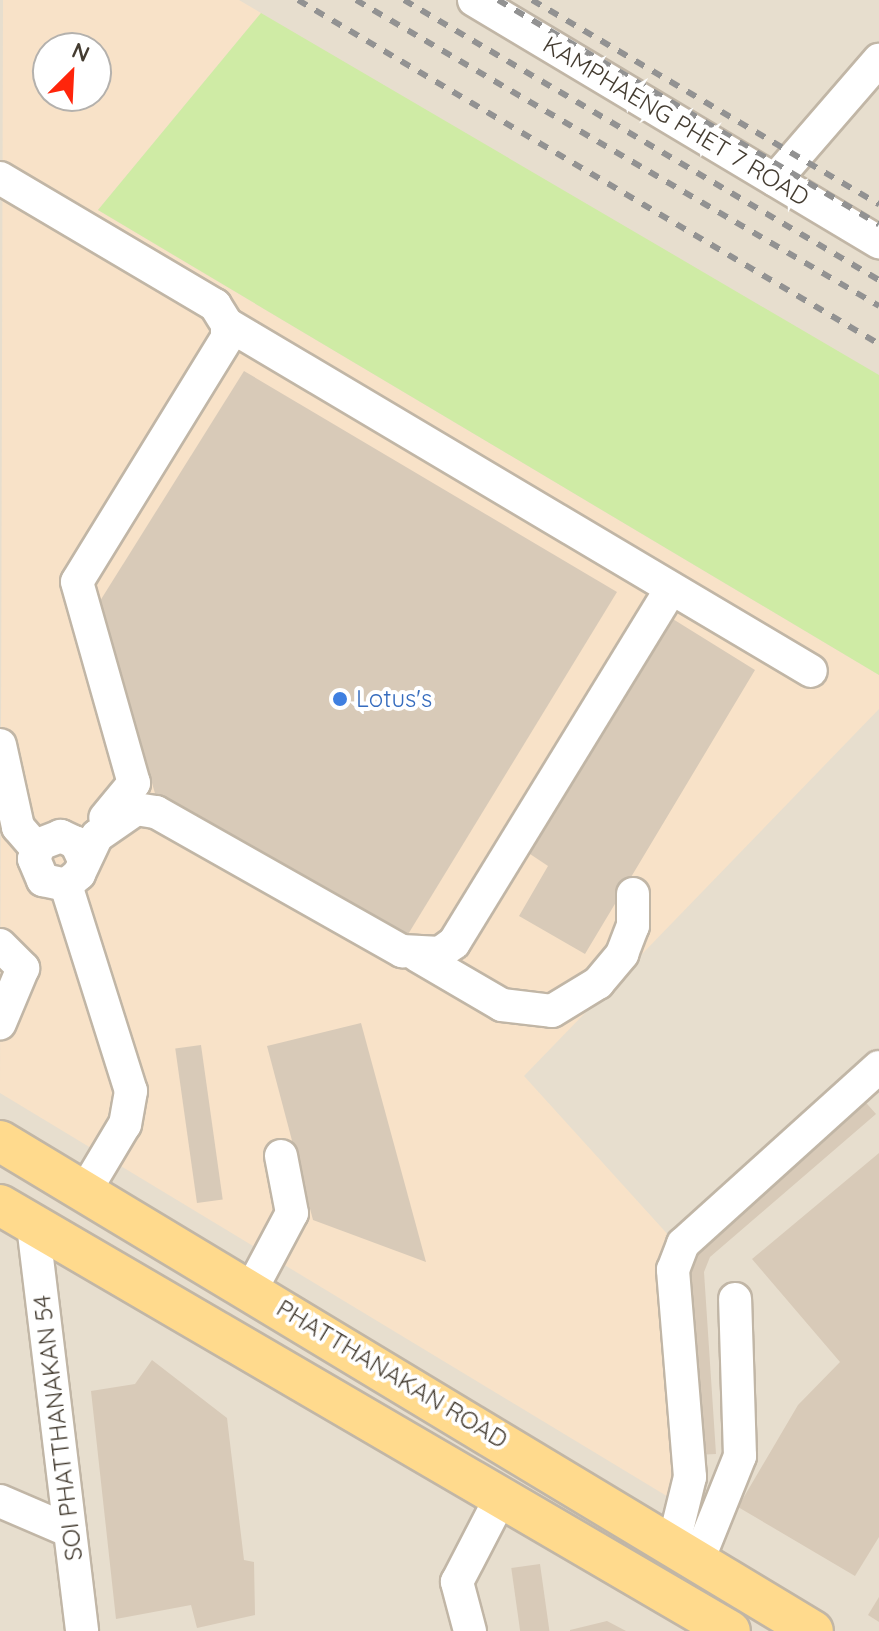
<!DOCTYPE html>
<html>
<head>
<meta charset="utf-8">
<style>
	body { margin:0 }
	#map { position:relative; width:879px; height:1631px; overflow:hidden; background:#f2ece1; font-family:Quicksand,sans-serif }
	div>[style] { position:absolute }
	.residential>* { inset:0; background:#e7dece }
	.commercial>* { inset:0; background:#f8e2c8 }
	.green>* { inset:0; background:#cfeba5 }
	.building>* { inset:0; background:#d8cab8; transform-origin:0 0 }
	.roads { filter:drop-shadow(2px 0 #c1b6a6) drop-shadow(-2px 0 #c1b6a6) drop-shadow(0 2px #c1b6a6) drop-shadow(0 -2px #c1b6a6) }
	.minor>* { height:32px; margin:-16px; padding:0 16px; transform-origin:16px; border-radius:16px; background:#fff }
	.major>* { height:40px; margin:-20px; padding:0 20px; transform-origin:20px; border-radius:20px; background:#ffda8d }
	.rail>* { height:6px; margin-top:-3px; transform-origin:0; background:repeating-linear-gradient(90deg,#929292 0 10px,transparent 0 20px) }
	.dots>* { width:22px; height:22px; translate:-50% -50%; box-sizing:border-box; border:4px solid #fff; border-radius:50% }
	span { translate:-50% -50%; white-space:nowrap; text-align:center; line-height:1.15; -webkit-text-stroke:8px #fff; paint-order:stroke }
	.street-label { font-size:24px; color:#443c31 }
	.shop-label { font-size:24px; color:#366cbe }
	.left { translate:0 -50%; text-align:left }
	.north { position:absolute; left:32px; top:32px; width:80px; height:80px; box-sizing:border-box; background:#fff; border:2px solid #b4b1ad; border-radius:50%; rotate:24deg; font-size:22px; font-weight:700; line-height:32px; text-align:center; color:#443c31 }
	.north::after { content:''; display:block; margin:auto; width:28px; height:36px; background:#ff250b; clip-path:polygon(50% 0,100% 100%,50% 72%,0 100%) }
</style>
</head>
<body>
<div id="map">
	<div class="residential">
		<i style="clip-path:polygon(evenodd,0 0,879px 0,879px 1631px,0 1631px,0 0,48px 48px,96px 48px,96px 96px,48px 96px,48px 48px)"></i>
	</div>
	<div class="commercial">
		<i style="clip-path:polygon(evenodd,3px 0,239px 0,261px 13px,98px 210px,879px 675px,879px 709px,524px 1076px,671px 1238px,675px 1501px,0 1093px,3px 0,48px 48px,96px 48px,96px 96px,48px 96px,48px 48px)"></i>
	</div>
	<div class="green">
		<i style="clip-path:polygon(261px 13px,879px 375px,879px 675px,98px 210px)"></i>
	</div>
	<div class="building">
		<i style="clip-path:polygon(244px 371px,617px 592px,407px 936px,156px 797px,100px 601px)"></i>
		<i style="clip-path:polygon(668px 616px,755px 670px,585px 954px,519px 916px,548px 866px,524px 850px)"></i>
		<i style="clip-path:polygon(361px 1023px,426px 1262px,313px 1220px,267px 1046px)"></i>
		<i style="left:201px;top:1045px;width:156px;height:26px;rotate:82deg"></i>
		<i style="clip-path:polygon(861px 1097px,876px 1114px,710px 1257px,704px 1272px,716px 1454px,696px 1455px,688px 1256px)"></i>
		<i style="clip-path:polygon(879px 1153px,879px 1537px,855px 1576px,738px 1507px,798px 1405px,840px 1362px,752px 1259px)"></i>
		<i style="clip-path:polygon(152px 1360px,227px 1418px,244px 1560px,254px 1562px,255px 1615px,197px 1628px,191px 1605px,116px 1619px,91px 1391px,135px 1384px)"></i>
		<i style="left:540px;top:1564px;width:68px;height:29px;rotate:82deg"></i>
		<i style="clip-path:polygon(879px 1597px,879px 1622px,868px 1615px)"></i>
		<i style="clip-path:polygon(607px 1621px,626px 1631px,570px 1631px,570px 1630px)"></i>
	</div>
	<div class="roads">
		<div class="minor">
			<i style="left:474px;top:0;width:472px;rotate:30.9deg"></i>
			<i style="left:0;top:178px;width:250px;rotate:30.6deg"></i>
			<i style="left:215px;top:305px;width:22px;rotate:58deg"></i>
			<i style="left:227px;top:324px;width:14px;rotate:90deg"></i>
			<i style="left:227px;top:338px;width:286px;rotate:121.6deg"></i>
			<i style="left:77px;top:582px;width:209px;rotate:74.2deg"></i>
			<i style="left:134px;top:783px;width:45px;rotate:129.6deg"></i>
			<i style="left:775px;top:180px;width:159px;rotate:-49.1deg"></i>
			<i style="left:227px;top:324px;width:679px;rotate:30.72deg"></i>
			<i style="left:0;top:745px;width:84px;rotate:77.6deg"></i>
			<i style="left:18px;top:827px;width:29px;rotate:49deg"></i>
			<i style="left:83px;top:858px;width:17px;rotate:-115deg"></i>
			<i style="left:76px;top:843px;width:17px;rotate:-155deg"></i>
			<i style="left:61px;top:836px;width:22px;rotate:159deg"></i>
			<i style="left:40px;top:844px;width:16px;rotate:112deg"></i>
			<i style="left:34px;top:859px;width:23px;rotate:67deg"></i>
			<i style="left:43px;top:880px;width:24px;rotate:12deg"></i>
			<i style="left:66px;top:885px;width:17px;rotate:-40deg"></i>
			<i style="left:79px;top:874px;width:42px;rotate:-64.7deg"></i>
			<i style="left:97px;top:836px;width:47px;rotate:-34.7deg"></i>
			<i style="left:136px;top:809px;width:20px;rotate:9deg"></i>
			<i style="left:156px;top:812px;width:283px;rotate:29.5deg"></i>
			<i style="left:402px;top:951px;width:38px;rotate:3deg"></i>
			<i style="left:440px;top:953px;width:17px;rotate:-36deg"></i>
			<i style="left:454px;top:943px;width:415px;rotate:-58.5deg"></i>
			<i style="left:66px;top:885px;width:216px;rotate:72.5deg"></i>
			<i style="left:131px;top:1091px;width:34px;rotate:100deg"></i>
			<i style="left:125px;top:1124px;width:78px;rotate:120.8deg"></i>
			<i style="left:0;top:945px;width:33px;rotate:45deg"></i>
			<i style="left:23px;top:968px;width:60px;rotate:112.7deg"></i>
			<i style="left:418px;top:956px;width:97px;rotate:30.3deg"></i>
			<i style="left:502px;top:1005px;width:50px;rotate:6.8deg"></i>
			<i style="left:552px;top:1011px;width:54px;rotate:-31.3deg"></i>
			<i style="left:598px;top:983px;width:38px;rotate:-50deg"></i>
			<i style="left:622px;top:954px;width:30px;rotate:-69deg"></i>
			<i style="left:633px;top:926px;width:32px;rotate:-90deg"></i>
			<i style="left:33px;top:1225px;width:409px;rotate:83.1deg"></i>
			<i style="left:251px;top:1290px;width:87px;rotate:-62deg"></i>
			<i style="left:292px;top:1213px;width:58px;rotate:-100.9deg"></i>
			<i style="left:0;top:1501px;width:76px;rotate:23.2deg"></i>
			<i style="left:674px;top:1542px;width:67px;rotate:-76.2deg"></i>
			<i style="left:690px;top:1477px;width:208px;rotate:-94.7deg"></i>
			<i style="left:673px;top:1270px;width:28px;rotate:-69deg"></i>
			<i style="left:683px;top:1244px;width:264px;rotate:-42.1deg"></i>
			<i style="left:699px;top:1558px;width:110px;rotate:-68.1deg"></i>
			<i style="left:740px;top:1456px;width:157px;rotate:-91.8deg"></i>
			<i style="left:470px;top:1631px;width:51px;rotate:-104.9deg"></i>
			<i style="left:457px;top:1582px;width:96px;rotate:-62.6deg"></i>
		</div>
		<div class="major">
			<i style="left:0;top:1141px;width:949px;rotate:31.08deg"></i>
			<i style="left:0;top:1205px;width:845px;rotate:30.27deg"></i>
		</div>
	</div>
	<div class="rail">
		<i style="left:298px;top:0;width:675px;rotate:30.63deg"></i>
		<i style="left:356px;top:0;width:606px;rotate:30.33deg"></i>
		<i style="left:404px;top:0;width:551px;rotate:30.52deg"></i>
		<i style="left:498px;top:0;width:442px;rotate:30.5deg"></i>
		<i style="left:532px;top:0;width:403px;rotate:30.5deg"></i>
	</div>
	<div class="dots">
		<i style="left:340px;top:699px;background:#3f7fe0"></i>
	</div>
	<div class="street-label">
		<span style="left:676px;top:121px;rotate:31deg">KAMPHAENG PHET 7 ROAD</span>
		<span style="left:392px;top:1374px;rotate:31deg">PHATTHANAKAN ROAD</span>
		<span style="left:58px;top:1428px;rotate:-97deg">SOI PHATTHANAKAN 54</span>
	</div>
	<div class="shop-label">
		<span class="left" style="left:356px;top:699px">Lotus's</span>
	</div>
	<div class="north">N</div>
</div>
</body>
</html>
